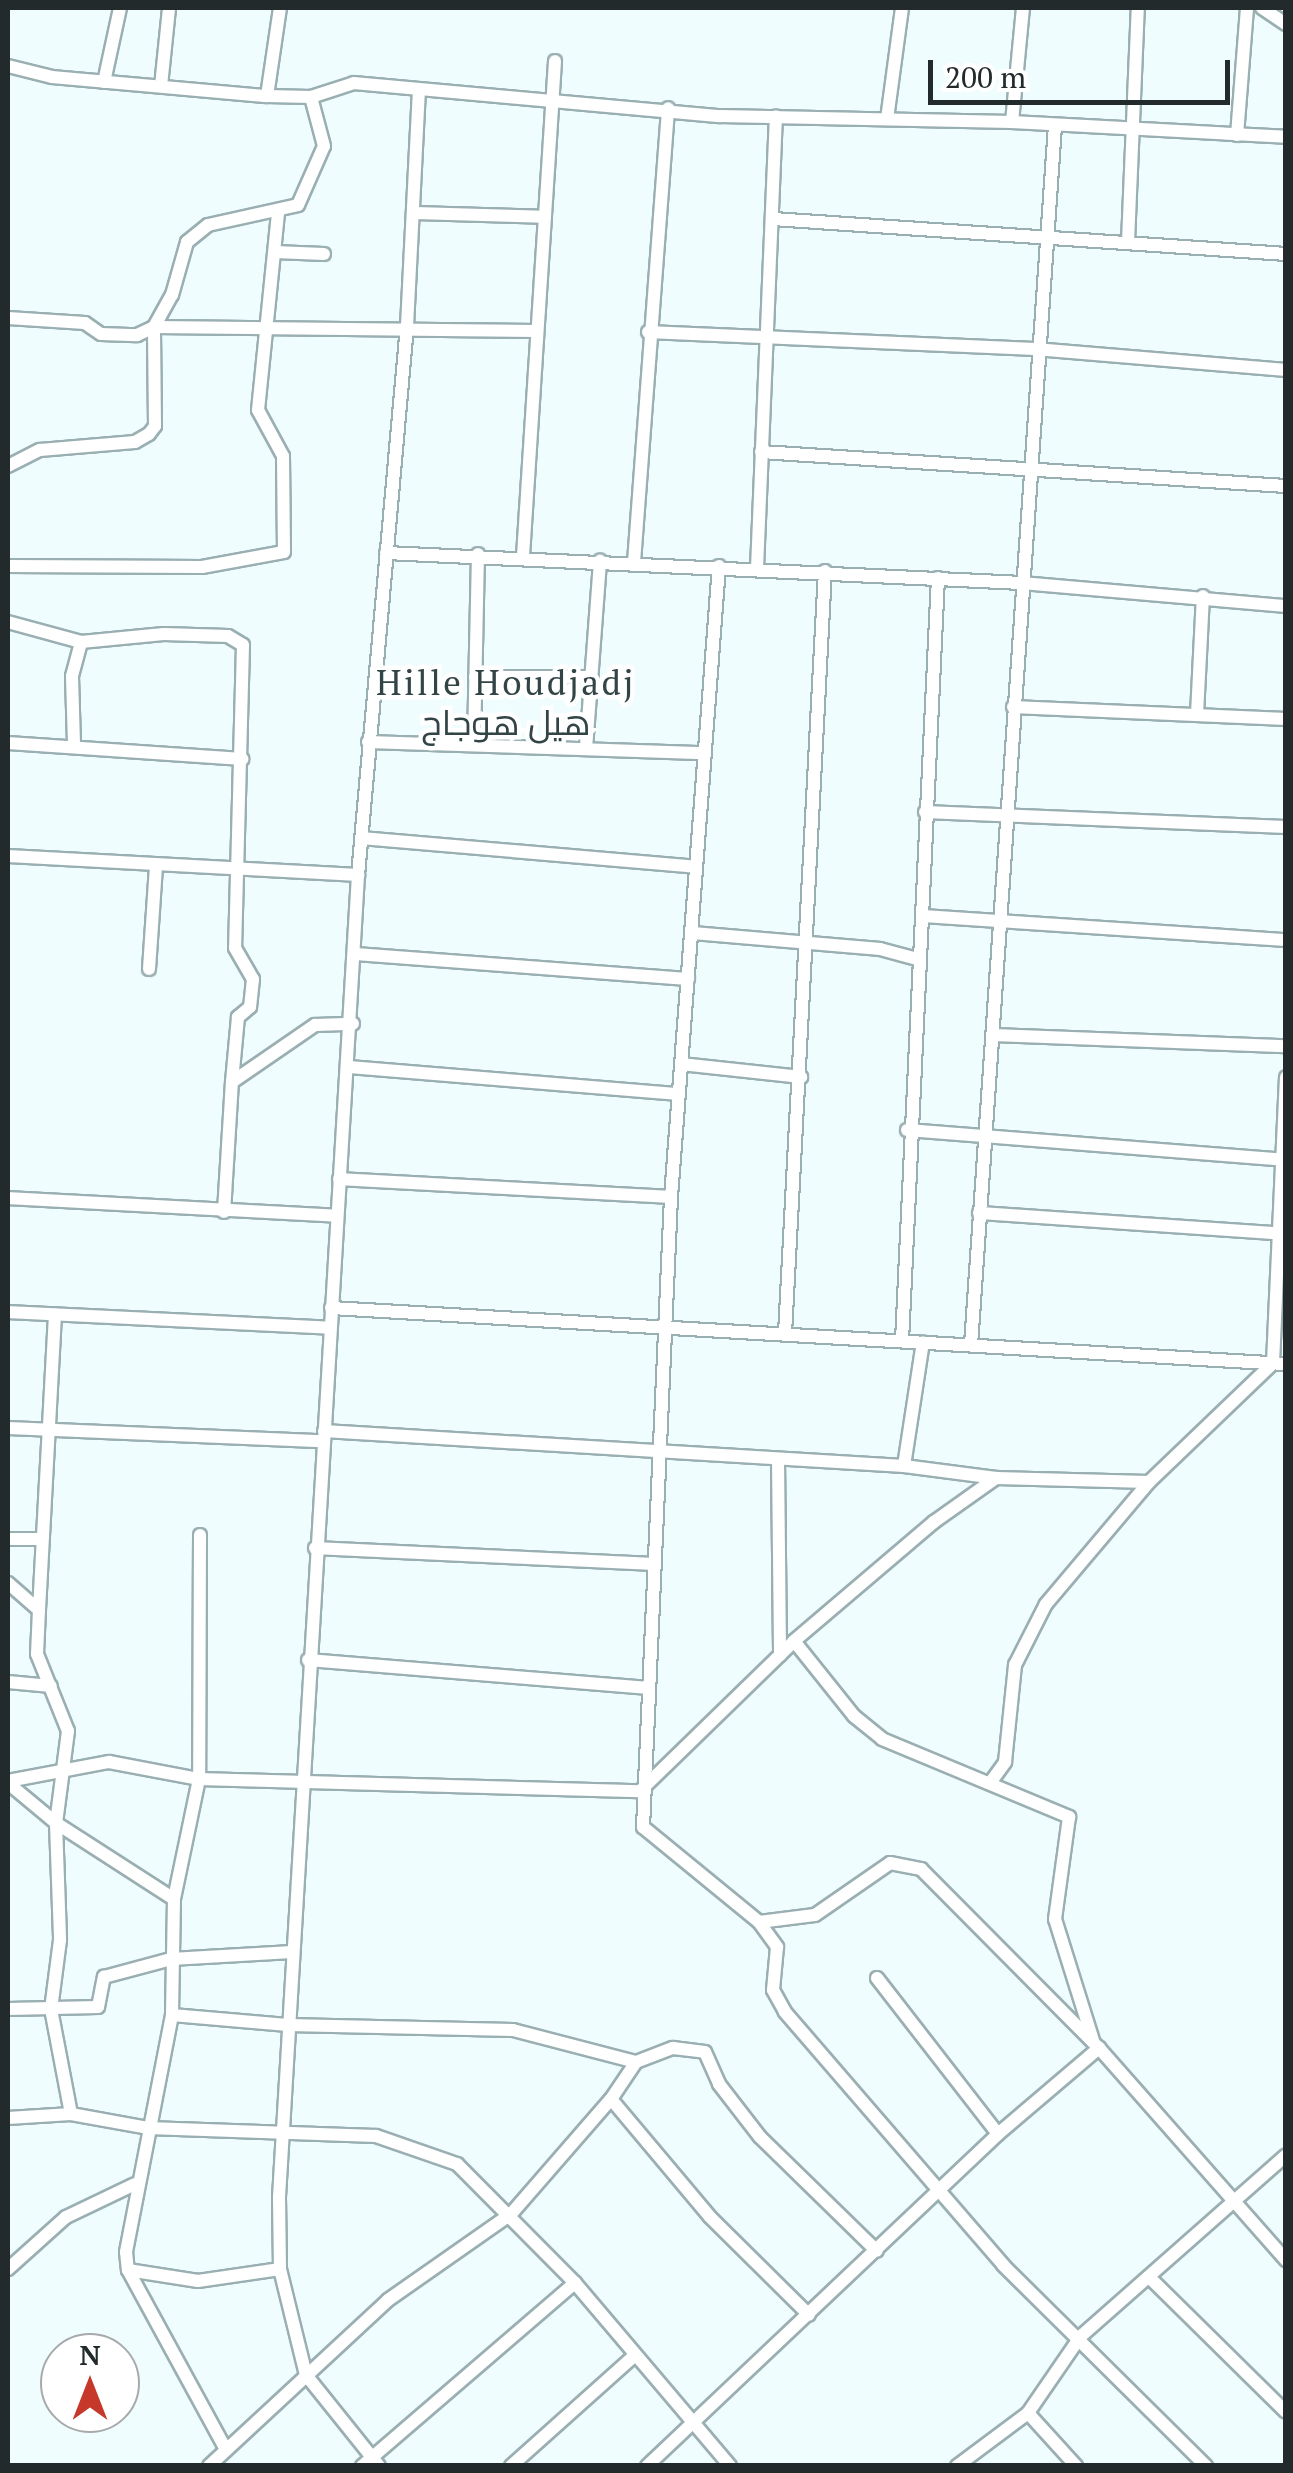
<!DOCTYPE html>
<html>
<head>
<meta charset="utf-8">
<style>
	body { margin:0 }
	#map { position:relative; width:1293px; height:2473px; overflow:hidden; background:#f0fdff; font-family:"PT Serif",Cairo,serif }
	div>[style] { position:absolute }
	.roads { filter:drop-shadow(2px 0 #9aafb2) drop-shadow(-2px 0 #9aafb2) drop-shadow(0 2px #9aafb2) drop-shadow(0 -2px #9aafb2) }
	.minor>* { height:12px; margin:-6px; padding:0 6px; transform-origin:6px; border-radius:6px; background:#fff }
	span { translate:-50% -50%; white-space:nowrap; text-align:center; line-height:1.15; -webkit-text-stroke:9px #fff; paint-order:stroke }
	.neighbourhood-label { font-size:35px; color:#324446; letter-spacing:2.5px }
	.frame { position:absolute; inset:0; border:10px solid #222a2b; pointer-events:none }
	.north { position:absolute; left:40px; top:2333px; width:100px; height:100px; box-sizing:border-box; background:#fff; border:2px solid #a7aaaa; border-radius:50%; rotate:0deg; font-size:28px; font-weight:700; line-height:40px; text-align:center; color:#222a2b }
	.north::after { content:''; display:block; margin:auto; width:35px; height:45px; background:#c6392a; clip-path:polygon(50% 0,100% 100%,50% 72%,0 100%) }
	.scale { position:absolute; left:928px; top:60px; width:302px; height:45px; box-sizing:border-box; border:5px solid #222a2b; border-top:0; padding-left:12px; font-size:30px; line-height:35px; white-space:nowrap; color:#222a2b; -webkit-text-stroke:8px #fff; paint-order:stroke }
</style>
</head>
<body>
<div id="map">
	<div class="roads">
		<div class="minor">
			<i style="left:1262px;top:8px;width:29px;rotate:34deg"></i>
			<i style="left:8px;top:66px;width:45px;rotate:14deg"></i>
			<i style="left:52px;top:77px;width:216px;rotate:5.1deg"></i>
			<i style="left:267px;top:96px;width:44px;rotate:1.3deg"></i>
			<i style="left:311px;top:97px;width:45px;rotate:-18deg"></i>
			<i style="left:354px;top:83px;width:367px;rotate:5.2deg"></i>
			<i style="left:720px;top:116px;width:292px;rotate:1.2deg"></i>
			<i style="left:1012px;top:122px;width:274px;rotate:3.1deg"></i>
			<i style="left:104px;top:82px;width:76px;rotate:-77.8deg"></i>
			<i style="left:161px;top:86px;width:78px;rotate:-84.1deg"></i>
			<i style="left:267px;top:96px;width:89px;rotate:-81.6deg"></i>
			<i style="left:887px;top:119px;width:112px;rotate:-82.3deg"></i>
			<i style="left:1012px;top:122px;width:115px;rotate:-84.5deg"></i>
			<i style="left:1237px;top:135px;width:127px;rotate:-85.5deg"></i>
			<i style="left:413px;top:213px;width:132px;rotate:1.7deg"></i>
			<i style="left:773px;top:219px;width:514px;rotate:3.9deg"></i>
			<i style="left:1128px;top:242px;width:234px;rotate:-87.6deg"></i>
			<i style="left:275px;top:252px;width:49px;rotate:2.3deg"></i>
			<i style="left:8px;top:318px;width:77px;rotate:3.7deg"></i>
			<i style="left:85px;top:323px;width:19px;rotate:35deg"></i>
			<i style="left:101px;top:334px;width:36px;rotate:2deg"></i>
			<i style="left:137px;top:335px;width:19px;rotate:-25deg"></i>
			<i style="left:154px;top:327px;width:383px;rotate:0.6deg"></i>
			<i style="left:648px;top:332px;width:387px;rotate:2.5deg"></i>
			<i style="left:1035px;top:349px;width:252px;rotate:4.8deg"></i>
			<i style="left:761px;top:452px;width:526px;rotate:3.71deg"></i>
			<i style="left:8px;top:466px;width:36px;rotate:-27deg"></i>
			<i style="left:40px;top:450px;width:95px;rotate:-4.8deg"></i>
			<i style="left:135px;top:442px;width:16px;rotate:-30deg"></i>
			<i style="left:149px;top:434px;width:10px;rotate:-53deg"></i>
			<i style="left:155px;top:426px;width:99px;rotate:-90.6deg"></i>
			<i style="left:154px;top:327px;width:37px;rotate:-61deg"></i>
			<i style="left:172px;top:295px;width:55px;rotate:-74.2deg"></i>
			<i style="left:187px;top:242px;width:27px;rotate:-39deg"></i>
			<i style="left:208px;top:225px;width:92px;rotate:-12.5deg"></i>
			<i style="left:298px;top:205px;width:64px;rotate:-66.2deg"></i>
			<i style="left:324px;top:146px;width:51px;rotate:-104.9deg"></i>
			<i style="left:386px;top:553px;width:637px;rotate:2.7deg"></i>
			<i style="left:1022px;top:583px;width:265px;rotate:5deg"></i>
			<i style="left:523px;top:556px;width:496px;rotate:-86.3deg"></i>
			<i style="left:634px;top:562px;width:455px;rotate:-85.7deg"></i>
			<i style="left:8px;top:566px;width:194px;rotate:0.3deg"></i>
			<i style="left:202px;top:567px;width:83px;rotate:-10.4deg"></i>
			<i style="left:284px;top:552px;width:96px;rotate:-90.6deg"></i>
			<i style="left:283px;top:456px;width:52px;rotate:-118.5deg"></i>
			<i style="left:258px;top:410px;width:199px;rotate:-84.2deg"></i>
			<i style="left:719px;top:566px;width:633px;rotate:94.35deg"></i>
			<i style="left:671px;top:1197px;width:631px;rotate:92.54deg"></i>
			<i style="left:643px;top:1827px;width:150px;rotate:39.3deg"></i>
			<i style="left:759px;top:1922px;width:31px;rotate:54deg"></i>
			<i style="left:777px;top:1947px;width:43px;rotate:95.3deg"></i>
			<i style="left:773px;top:1990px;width:25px;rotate:61deg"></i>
			<i style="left:785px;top:2012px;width:334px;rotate:49.2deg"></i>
			<i style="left:1003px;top:2265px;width:286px;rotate:44.7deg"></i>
			<i style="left:757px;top:568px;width:452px;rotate:-87.6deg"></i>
			<i style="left:8px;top:622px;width:76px;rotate:15.3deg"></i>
			<i style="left:475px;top:677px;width:114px"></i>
			<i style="left:1013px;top:707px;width:273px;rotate:2.5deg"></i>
			<i style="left:1197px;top:714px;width:118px;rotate:-87.1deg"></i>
			<i style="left:368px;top:742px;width:337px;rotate:1.9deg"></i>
			<i style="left:8px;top:743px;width:235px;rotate:3.9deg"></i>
			<i style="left:74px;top:744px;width:68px;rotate:-91.7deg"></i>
			<i style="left:72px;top:676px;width:35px;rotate:-75deg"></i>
			<i style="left:81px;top:642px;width:83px;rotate:-5.5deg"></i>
			<i style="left:164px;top:634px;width:64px;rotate:1.8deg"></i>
			<i style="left:228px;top:636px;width:17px;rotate:31deg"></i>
			<i style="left:243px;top:645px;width:303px;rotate:91.5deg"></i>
			<i style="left:235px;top:948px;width:36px;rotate:60deg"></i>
			<i style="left:253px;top:979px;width:28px;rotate:96deg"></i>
			<i style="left:250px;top:1007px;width:16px;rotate:140deg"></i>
			<i style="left:238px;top:1017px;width:65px;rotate:95.3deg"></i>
			<i style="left:474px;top:744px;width:190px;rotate:-88.8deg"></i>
			<i style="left:586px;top:748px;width:188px;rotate:-85.7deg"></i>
			<i style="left:925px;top:812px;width:361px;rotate:2.4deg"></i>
			<i style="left:361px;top:838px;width:336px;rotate:4.9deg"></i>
			<i style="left:8px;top:856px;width:351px;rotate:3.1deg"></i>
			<i style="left:923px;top:916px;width:364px;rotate:3.8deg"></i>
			<i style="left:693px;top:933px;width:188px;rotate:4.9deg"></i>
			<i style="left:880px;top:949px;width:39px;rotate:15deg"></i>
			<i style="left:355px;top:954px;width:334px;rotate:4.3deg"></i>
			<i style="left:149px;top:969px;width:104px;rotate:-86.1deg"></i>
			<i style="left:993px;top:1035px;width:293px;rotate:2.2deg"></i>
			<i style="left:681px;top:1064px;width:121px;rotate:6.2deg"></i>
			<i style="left:349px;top:1067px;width:331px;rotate:4.7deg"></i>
			<i style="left:907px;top:1130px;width:372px;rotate:4.5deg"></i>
			<i style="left:339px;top:1179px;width:332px;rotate:3.1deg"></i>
			<i style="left:8px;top:1198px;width:328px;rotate:3.1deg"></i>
			<i style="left:224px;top:1212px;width:130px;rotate:-86.5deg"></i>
			<i style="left:232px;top:1082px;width:101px;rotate:-34.5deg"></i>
			<i style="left:315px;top:1025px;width:38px;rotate:-2deg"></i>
			<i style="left:979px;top:1213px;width:296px;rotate:3.9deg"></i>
			<i style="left:331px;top:1308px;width:957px;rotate:3.36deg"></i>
			<i style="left:8px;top:1312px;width:322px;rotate:2.8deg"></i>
			<i style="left:785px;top:1334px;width:764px;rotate:-87deg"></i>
			<i style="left:902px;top:1341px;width:764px;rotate:-87.3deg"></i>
			<i style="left:971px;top:1345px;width:1222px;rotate:-86.06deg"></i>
			<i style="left:8px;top:1428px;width:314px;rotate:2.4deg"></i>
			<i style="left:324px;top:1431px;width:581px;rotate:3.45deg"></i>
			<i style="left:904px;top:1466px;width:93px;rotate:7.4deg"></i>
			<i style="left:996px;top:1478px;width:153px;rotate:1.5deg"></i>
			<i style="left:1149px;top:1482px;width:172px;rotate:-43.8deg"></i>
			<i style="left:1273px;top:1363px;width:286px;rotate:-87.4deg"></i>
			<i style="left:778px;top:1459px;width:196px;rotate:89.4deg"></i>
			<i style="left:904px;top:1466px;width:125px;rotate:-81.3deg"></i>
			<i style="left:200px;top:1535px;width:244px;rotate:90.2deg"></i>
			<i style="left:199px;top:1779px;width:123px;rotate:101.8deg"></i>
			<i style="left:174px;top:1899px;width:116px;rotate:91deg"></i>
			<i style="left:172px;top:2015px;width:241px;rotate:101deg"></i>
			<i style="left:126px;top:2252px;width:18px;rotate:84deg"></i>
			<i style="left:128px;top:2270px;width:205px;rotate:61.4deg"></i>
			<i style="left:8px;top:1539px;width:33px"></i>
			<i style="left:315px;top:1548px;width:339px;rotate:2.7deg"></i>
			<i style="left:8px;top:1583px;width:41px;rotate:41.1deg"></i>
			<i style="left:39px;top:1610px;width:44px;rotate:92.6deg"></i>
			<i style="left:37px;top:1654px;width:83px;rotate:68.1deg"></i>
			<i style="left:68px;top:1731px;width:93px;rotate:97.4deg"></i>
			<i style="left:56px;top:1823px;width:117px;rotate:88deg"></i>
			<i style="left:60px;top:1940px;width:70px;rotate:97.4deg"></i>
			<i style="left:51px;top:2009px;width:107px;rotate:79.2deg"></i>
			<i style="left:39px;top:1610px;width:296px;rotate:-86.9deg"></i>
			<i style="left:794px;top:1641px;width:96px;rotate:51.3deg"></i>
			<i style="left:854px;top:1716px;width:36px;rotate:39deg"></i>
			<i style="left:882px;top:1739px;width:203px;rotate:22.6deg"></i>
			<i style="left:1069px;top:1817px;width:103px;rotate:97.8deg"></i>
			<i style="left:1055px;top:1919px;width:127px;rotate:72.6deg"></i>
			<i style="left:308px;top:1660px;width:339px;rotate:4.7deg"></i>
			<i style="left:8px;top:1682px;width:43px;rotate:5.3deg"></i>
			<i style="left:8px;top:1781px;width:103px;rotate:-10.7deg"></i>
			<i style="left:109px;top:1762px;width:92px;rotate:10.7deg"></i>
			<i style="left:199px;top:1779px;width:441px;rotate:1.6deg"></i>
			<i style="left:640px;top:1791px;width:215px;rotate:-44.2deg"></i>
			<i style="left:794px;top:1641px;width:184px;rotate:-40.4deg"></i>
			<i style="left:934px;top:1522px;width:76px;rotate:-35.4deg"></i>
			<i style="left:8px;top:1783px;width:62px;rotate:39.8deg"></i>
			<i style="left:56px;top:1823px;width:140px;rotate:32.8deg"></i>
			<i style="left:990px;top:1783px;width:26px;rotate:-54deg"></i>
			<i style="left:1005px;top:1762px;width:98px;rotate:-84.1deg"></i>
			<i style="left:1015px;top:1665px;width:68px;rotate:-63.1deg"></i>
			<i style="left:1046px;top:1604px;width:160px;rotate:-49.8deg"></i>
			<i style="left:759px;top:1922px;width:56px;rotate:-7.1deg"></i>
			<i style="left:815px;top:1915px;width:91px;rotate:-34.7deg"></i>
			<i style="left:890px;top:1863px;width:32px;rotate:11deg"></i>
			<i style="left:921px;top:1869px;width:252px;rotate:45.2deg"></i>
			<i style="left:1099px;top:2048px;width:283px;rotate:48.6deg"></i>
			<i style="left:877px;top:1978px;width:197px;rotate:52.2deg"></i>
			<i style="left:8px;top:2009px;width:90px;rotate:-1.3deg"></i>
			<i style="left:98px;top:2007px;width:31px;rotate:-79deg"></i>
			<i style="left:104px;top:1977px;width:69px;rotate:-15deg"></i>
			<i style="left:171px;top:1959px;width:121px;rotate:-3.3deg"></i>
			<i style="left:172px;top:2015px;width:116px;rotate:4.9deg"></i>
			<i style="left:288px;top:2025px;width:225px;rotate:1.3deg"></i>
			<i style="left:513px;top:2030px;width:127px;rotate:14.6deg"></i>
			<i style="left:636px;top:2062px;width:40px;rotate:-21deg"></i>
			<i style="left:673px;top:2048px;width:32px;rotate:7deg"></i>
			<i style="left:705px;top:2052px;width:35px;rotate:66deg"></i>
			<i style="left:719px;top:2084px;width:67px;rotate:52.3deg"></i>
			<i style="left:760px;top:2137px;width:163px;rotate:44.3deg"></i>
			<i style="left:636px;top:2062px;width:45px;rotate:124deg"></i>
			<i style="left:611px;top:2099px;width:154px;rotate:50deg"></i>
			<i style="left:710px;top:2217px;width:139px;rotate:44.7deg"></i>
			<i style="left:8px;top:2118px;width:63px;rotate:-3.6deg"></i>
			<i style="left:71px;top:2114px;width:78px;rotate:10.3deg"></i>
			<i style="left:148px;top:2128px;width:228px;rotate:2deg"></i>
			<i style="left:376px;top:2136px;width:86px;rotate:19.1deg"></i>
			<i style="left:457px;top:2164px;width:168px;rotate:45.2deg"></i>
			<i style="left:575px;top:2283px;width:240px;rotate:49.7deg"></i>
			<i style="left:8px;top:2269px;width:78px;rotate:-41.9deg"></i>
			<i style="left:66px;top:2217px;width:76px;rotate:-25.6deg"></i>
			<i style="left:128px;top:2270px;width:71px;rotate:8.9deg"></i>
			<i style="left:198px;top:2281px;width:83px;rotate:-8.3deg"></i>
			<i style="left:1149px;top:2277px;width:192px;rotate:44.6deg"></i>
			<i style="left:1028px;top:2413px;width:72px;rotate:47.8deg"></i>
			<i style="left:209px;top:2466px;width:244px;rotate:-42.8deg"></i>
			<i style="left:388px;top:2300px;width:150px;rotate:-35deg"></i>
			<i style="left:511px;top:2214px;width:152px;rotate:-49deg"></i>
			<i style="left:362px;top:2466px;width:281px;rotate:-40.7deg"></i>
			<i style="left:379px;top:2466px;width:117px;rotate:-128.7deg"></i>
			<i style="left:306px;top:2375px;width:109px;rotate:-103.8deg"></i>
			<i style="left:280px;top:2269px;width:72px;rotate:-90.8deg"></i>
			<i style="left:279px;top:2197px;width:1324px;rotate:-86.58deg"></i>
			<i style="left:358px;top:875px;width:551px;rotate:-84.9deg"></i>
			<i style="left:407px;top:326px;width:236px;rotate:-87.1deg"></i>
			<i style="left:511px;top:2466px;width:165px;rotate:-41.8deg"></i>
			<i style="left:647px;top:2466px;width:483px;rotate:-43.4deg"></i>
			<i style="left:998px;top:2134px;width:133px;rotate:-40.4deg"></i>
			<i style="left:957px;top:2466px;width:89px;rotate:-36.7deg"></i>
			<i style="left:1028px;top:2413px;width:93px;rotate:-55.5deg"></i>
			<i style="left:1081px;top:2336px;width:273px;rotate:-41.4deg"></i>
		</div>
	</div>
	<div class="neighbourhood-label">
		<span style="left:506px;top:702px">Hille Houdjadj<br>هيل هوجاج</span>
	</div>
	<div class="frame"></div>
	<div class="north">N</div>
	<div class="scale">200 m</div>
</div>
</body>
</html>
